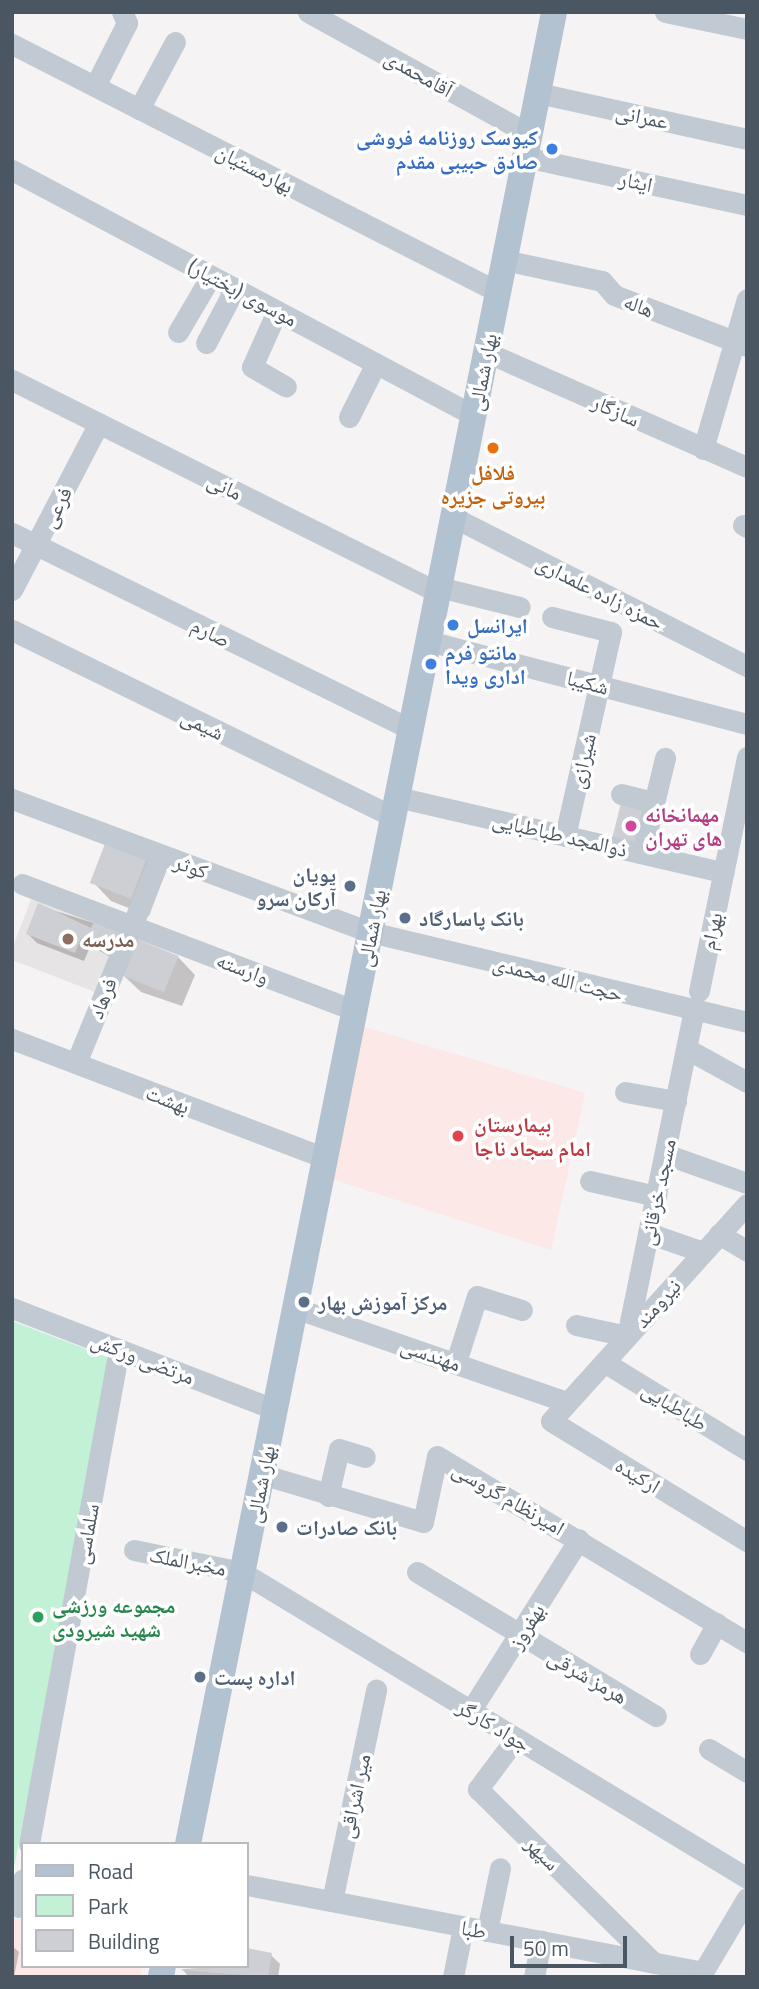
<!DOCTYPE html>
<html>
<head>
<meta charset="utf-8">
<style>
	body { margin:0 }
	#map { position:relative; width:759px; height:1989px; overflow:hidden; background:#f5f3f3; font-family:"Titillium Web","Noto Naskh Arabic",sans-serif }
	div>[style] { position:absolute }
	.education>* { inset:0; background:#e6e4e5; transform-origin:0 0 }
	.medical>* { inset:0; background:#fce8e6 }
	.green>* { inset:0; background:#c3f1d5 }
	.shadow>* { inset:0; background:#0003 }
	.building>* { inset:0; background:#cdcfd5; transform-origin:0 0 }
	.minor>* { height:21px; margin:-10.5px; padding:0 10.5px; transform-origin:10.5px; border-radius:10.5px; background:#c1cad2 }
	.major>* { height:26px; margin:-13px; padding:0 13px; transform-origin:13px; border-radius:13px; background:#b3c2d1 }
	.dots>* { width:19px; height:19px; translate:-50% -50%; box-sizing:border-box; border:4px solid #fff; border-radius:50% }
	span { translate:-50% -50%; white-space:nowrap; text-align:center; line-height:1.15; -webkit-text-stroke:7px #fff; paint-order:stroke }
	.street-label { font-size:21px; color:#4a5661 }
	.shop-label { font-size:21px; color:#366cbe; font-weight:700 }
	.right { translate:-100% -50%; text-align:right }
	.left { translate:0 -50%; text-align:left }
	.food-label { font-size:21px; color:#c56008; font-weight:700 }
	.hotel-label { font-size:21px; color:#b23c85; font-weight:700 }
	.service-label { font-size:21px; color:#4e5e75; font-weight:700 }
	.education-label { font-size:21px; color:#785e54; font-weight:700 }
	.health-label { font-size:21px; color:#be3a42; font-weight:700 }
	.leisure-label { font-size:21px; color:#27864d; font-weight:700 }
	.frame { position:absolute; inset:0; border:14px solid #4a5661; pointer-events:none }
	.legend { position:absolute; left:21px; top:1842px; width:228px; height:126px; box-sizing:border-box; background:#fff; border:2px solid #b7bbc0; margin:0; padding:9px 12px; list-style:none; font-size:21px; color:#4a5661 }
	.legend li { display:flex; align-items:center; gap:14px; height:35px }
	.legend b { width:35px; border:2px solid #b7bbc0 }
	.scale { position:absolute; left:510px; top:1936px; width:117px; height:32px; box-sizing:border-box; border:4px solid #4a5661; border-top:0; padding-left:9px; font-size:21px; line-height:24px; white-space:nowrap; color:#4a5661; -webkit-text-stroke:5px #fff; paint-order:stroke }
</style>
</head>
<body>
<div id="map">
	<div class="education">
		<i style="left:32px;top:897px;width:97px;height:66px;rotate:21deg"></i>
	</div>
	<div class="medical">
		<i style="clip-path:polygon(361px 1026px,585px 1093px,551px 1250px,332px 1179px)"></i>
		<i style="clip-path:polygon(12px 1918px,23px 1920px,23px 1966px,142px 1966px,140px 1977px,12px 1977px)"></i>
	</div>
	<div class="green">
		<i style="clip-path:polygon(12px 1321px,112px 1359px,12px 1878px)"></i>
	</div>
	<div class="shadow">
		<i style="clip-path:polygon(146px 858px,164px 876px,149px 916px,111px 901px,94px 883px)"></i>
		<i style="clip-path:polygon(39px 906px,94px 923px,118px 962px,81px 939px,89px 949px,84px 961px,37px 943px,28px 934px)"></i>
		<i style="clip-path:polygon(178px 957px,195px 975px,182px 1006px,141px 992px,123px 975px)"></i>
		<i style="clip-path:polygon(12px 1946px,19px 1952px,14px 1977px,12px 1977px)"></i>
		<i style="clip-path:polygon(247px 1950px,271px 1955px,280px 1964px,278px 1977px,189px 1977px,182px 1969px,247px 1966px)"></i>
	</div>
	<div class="building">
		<i style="left:621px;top:803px;width:30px;height:39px;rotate:14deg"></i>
		<i style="left:106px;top:841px;width:44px;height:45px;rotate:21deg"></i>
		<i style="clip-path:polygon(38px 903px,91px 928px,94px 922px,121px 932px,112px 957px,81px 938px,75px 953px,26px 934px)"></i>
		<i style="left:134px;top:938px;width:48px;height:39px;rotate:22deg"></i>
		<i style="clip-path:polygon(247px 1948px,272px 1953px,268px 1977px,180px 1970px,247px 1966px)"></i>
	</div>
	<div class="minor">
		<i style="left:308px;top:12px;width:252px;rotate:28.9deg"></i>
		<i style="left:665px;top:12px;width:84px;rotate:11.7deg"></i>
		<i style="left:12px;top:44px;width:546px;rotate:27.03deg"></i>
		<i style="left:95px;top:86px;width:71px;rotate:-63.1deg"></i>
		<i style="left:127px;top:23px;width:12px;rotate:-114deg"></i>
		<i style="left:538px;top:93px;width:214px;rotate:12.4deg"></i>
		<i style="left:139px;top:109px;width:76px;rotate:-61.8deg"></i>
		<i style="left:525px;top:157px;width:227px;rotate:12.2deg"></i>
		<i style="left:12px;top:170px;width:522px;rotate:27.99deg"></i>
		<i style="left:504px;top:260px;width:100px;rotate:12.1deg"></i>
		<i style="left:602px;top:281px;width:18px;rotate:49deg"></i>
		<i style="left:614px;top:295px;width:142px;rotate:21deg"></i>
		<i style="left:277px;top:311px;width:61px;rotate:114.1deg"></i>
		<i style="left:252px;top:367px;width:39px;rotate:30deg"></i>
		<i style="left:178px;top:332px;width:65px;rotate:-59.5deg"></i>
		<i style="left:206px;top:343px;width:62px;rotate:-62.2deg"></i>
		<i style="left:486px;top:352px;width:285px;rotate:23.8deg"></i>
		<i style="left:12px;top:380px;width:476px;rotate:26.5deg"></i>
		<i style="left:349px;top:417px;width:60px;rotate:-63.4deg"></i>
		<i style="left:703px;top:449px;width:156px;rotate:-73.7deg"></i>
		<i style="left:453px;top:517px;width:330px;rotate:26.9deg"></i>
		<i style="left:743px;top:525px;width:4px;rotate:27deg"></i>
		<i style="left:12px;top:533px;width:445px;rotate:26.2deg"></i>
		<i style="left:439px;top:587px;width:83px;rotate:13.9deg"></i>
		<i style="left:12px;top:590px;width:188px;rotate:-62.5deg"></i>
		<i style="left:552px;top:617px;width:61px;rotate:14.3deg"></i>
		<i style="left:611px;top:632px;width:209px;rotate:102.7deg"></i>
		<i style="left:12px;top:630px;width:424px;rotate:26.1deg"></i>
		<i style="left:428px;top:641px;width:330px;rotate:14.6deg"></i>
		<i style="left:621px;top:794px;width:34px;rotate:14deg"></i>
		<i style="left:397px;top:797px;width:335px;rotate:13deg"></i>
		<i style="left:12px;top:799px;width:382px;rotate:20.4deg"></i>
		<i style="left:370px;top:932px;width:388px;rotate:13.4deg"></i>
		<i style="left:642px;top:853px;width:98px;rotate:-76.4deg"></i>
		<i style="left:22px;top:884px;width:355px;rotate:20.8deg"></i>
		<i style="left:699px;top:991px;width:239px;rotate:-78.4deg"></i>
		<i style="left:12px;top:1039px;width:335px;rotate:20.8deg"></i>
		<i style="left:687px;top:1049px;width:68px;rotate:28.8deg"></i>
		<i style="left:76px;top:1063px;width:225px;rotate:-67.8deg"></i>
		<i style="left:625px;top:1092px;width:52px;rotate:10deg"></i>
		<i style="left:665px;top:1154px;width:87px;rotate:19.5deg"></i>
		<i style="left:590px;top:1181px;width:68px;rotate:12.8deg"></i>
		<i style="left:747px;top:1204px;width:292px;rotate:132.1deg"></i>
		<i style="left:551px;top:1421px;width:230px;rotate:31.5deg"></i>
		<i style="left:648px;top:1233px;width:58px;rotate:19.1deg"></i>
		<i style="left:719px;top:1234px;width:33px;rotate:31deg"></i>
		<i style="left:12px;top:1308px;width:281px;rotate:21.1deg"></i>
		<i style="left:295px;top:1308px;width:288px;rotate:19.1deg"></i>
		<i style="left:576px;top:1325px;width:52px;rotate:12.2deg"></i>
		<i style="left:627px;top:1336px;width:332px;rotate:-78.4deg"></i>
		<i style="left:456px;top:1362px;width:69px;rotate:-72.3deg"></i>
		<i style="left:477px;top:1296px;width:47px;rotate:17.3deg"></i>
		<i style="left:604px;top:1362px;width:168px;rotate:31.6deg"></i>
		<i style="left:261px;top:1474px;width:169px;rotate:16.5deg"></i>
		<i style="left:423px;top:1522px;width:67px;rotate:-78deg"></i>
		<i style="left:437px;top:1456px;width:362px;rotate:31deg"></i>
		<i style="left:328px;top:1496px;width:48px;rotate:-76.8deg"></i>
		<i style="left:339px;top:1449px;width:27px;rotate:17deg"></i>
		<i style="left:134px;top:1550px;width:110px;rotate:11.5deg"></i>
		<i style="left:242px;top:1572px;width:590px;rotate:31.21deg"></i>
		<i style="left:417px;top:1572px;width:279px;rotate:31.1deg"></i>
		<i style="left:700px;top:1654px;width:35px;rotate:-61deg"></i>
		<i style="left:471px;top:1710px;width:202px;rotate:-57.7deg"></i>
		<i style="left:516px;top:1738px;width:64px;rotate:126.7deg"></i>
		<i style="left:478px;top:1789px;width:247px;rotate:44.7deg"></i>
		<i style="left:709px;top:1749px;width:44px;rotate:31.2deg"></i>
		<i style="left:29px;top:1844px;width:503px;rotate:-79.7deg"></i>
		<i style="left:247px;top:1885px;width:462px;rotate:10.8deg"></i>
		<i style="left:332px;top:1901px;width:216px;rotate:-78.2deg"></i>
		<i style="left:18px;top:1907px;width:28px;rotate:-80deg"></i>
		<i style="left:487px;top:1931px;width:64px;rotate:-78.3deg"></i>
		<i style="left:453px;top:1977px;width:51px;rotate:-78.7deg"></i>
		<i style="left:534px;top:1977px;width:37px;rotate:-79deg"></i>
		<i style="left:700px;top:1977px;width:92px;rotate:-59.3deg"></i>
	</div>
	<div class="major">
		<i style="left:188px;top:1844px;width:1868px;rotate:-78.7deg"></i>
		<i style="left:161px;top:1977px;width:11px;rotate:-80deg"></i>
	</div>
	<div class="dots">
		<i style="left:552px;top:149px;background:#3f7fe0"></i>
		<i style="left:493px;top:448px;background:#e8710a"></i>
		<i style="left:453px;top:625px;background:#3f7fe0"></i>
		<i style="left:431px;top:664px;background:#3f7fe0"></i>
		<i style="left:631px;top:826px;background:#d1479c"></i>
		<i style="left:350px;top:886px;background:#5c6f8a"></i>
		<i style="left:405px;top:918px;background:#5c6f8a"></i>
		<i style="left:68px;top:939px;background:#8d6e63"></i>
		<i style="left:458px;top:1136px;background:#e0444e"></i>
		<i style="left:304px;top:1302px;background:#5c6f8a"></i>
		<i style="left:282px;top:1527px;background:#5c6f8a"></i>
		<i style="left:38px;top:1617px;background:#2e9e5b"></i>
		<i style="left:200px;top:1677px;background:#5c6f8a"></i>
	</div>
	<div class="street-label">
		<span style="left:419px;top:73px;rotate:29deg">آقامحمدی</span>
		<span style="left:642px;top:116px;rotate:12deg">عمرانی</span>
		<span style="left:255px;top:168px;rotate:27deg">بهارمستیان</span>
		<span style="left:636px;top:181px;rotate:12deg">ایثار</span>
		<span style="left:243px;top:292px;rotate:28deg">موسوی (بختیار)</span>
		<span style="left:639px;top:305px;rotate:21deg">هاله</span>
		<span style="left:482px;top:372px;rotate:-79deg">بهار شمالی</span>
		<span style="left:616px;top:410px;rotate:24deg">سازگار</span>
		<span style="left:225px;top:486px;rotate:26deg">مانی</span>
		<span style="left:56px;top:507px;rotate:-63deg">فرعی</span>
		<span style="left:600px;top:592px;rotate:27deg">حمزه زاده علمداری</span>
		<span style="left:211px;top:632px;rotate:26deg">صارم</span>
		<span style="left:588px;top:682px;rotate:15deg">شکیبا</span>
		<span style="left:203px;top:724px;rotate:26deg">شیمی</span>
		<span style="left:582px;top:761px;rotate:-77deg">شیرازی</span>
		<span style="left:560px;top:834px;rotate:13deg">ذوالمجد طباطبایی</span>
		<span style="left:191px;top:866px;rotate:20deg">کوثر</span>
		<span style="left:371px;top:928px;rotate:-79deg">بهار شمالی</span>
		<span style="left:711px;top:931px;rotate:-78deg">بهرام</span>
		<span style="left:243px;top:968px;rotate:21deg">وارسته</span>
		<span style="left:558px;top:978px;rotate:14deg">حجت الله محمدی</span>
		<span style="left:102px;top:998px;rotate:-68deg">فرهاد</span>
		<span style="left:168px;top:1099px;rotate:21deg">بهشت</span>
		<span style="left:657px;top:1192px;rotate:-78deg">مسجد خرقانی</span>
		<span style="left:657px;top:1303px;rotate:-48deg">نیرومند</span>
		<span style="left:431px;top:1354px;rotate:19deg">مهندسی</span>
		<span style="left:143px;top:1358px;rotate:21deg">مرتضی ورکش</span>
		<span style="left:675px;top:1406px;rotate:32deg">طباطبایی</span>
		<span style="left:638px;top:1475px;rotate:31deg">ارکیده</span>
		<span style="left:260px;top:1484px;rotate:-79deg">بهار شمالی</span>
		<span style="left:509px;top:1498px;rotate:30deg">امیرنظام گروسی</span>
		<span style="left:86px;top:1534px;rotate:-80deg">سلماسی</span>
		<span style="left:188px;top:1561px;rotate:11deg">مخبرالملک</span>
		<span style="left:526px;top:1626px;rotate:-58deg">بهفروز</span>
		<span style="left:588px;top:1676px;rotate:30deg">هرمز شرقی</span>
		<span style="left:494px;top:1725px;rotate:31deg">جواد کارگر</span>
		<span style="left:354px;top:1796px;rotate:-78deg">میر اشراقی</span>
		<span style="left:543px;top:1853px;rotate:45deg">سپهر</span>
		<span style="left:474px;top:1929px;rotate:11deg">طبا</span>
	</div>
	<div class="shop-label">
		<span class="right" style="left:538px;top:149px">کیوسک روزنامه فروشی<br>صادق حبیبی مقدم</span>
		<span class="left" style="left:467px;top:625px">ایرانسل</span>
		<span class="left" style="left:445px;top:664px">مانتو فرم<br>اداری ویدا</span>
	</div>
	<div class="food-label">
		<span style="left:493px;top:484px">فلافل<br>بیروتی جزیره</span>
	</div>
	<div class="hotel-label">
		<span class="left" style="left:645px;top:826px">مهمانخانه<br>های تهران</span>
	</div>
	<div class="service-label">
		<span class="right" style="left:336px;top:886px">پویان<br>آرکان سرو</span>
		<span class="left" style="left:419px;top:918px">بانک پاسارگاد</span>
		<span class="left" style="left:318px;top:1302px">مرکز آموزش بهار</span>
		<span class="left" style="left:296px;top:1527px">بانک صادرات</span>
		<span class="left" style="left:214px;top:1677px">اداره پست</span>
	</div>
	<div class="education-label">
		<span class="left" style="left:82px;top:939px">مدرسه</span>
	</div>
	<div class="health-label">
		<span class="left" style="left:474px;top:1136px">بیمارستان<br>امام سجاد ناجا</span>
	</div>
	<div class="leisure-label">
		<span class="left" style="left:52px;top:1617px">مجموعه ورزشی<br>شهید شیرودی</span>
	</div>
	<div class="frame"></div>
	<ul class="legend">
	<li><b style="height:9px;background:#b3c2d1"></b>Road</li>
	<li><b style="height:19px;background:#c3f1d5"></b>Park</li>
	<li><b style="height:19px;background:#cdcfd5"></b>Building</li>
	</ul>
	<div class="scale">50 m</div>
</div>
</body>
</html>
